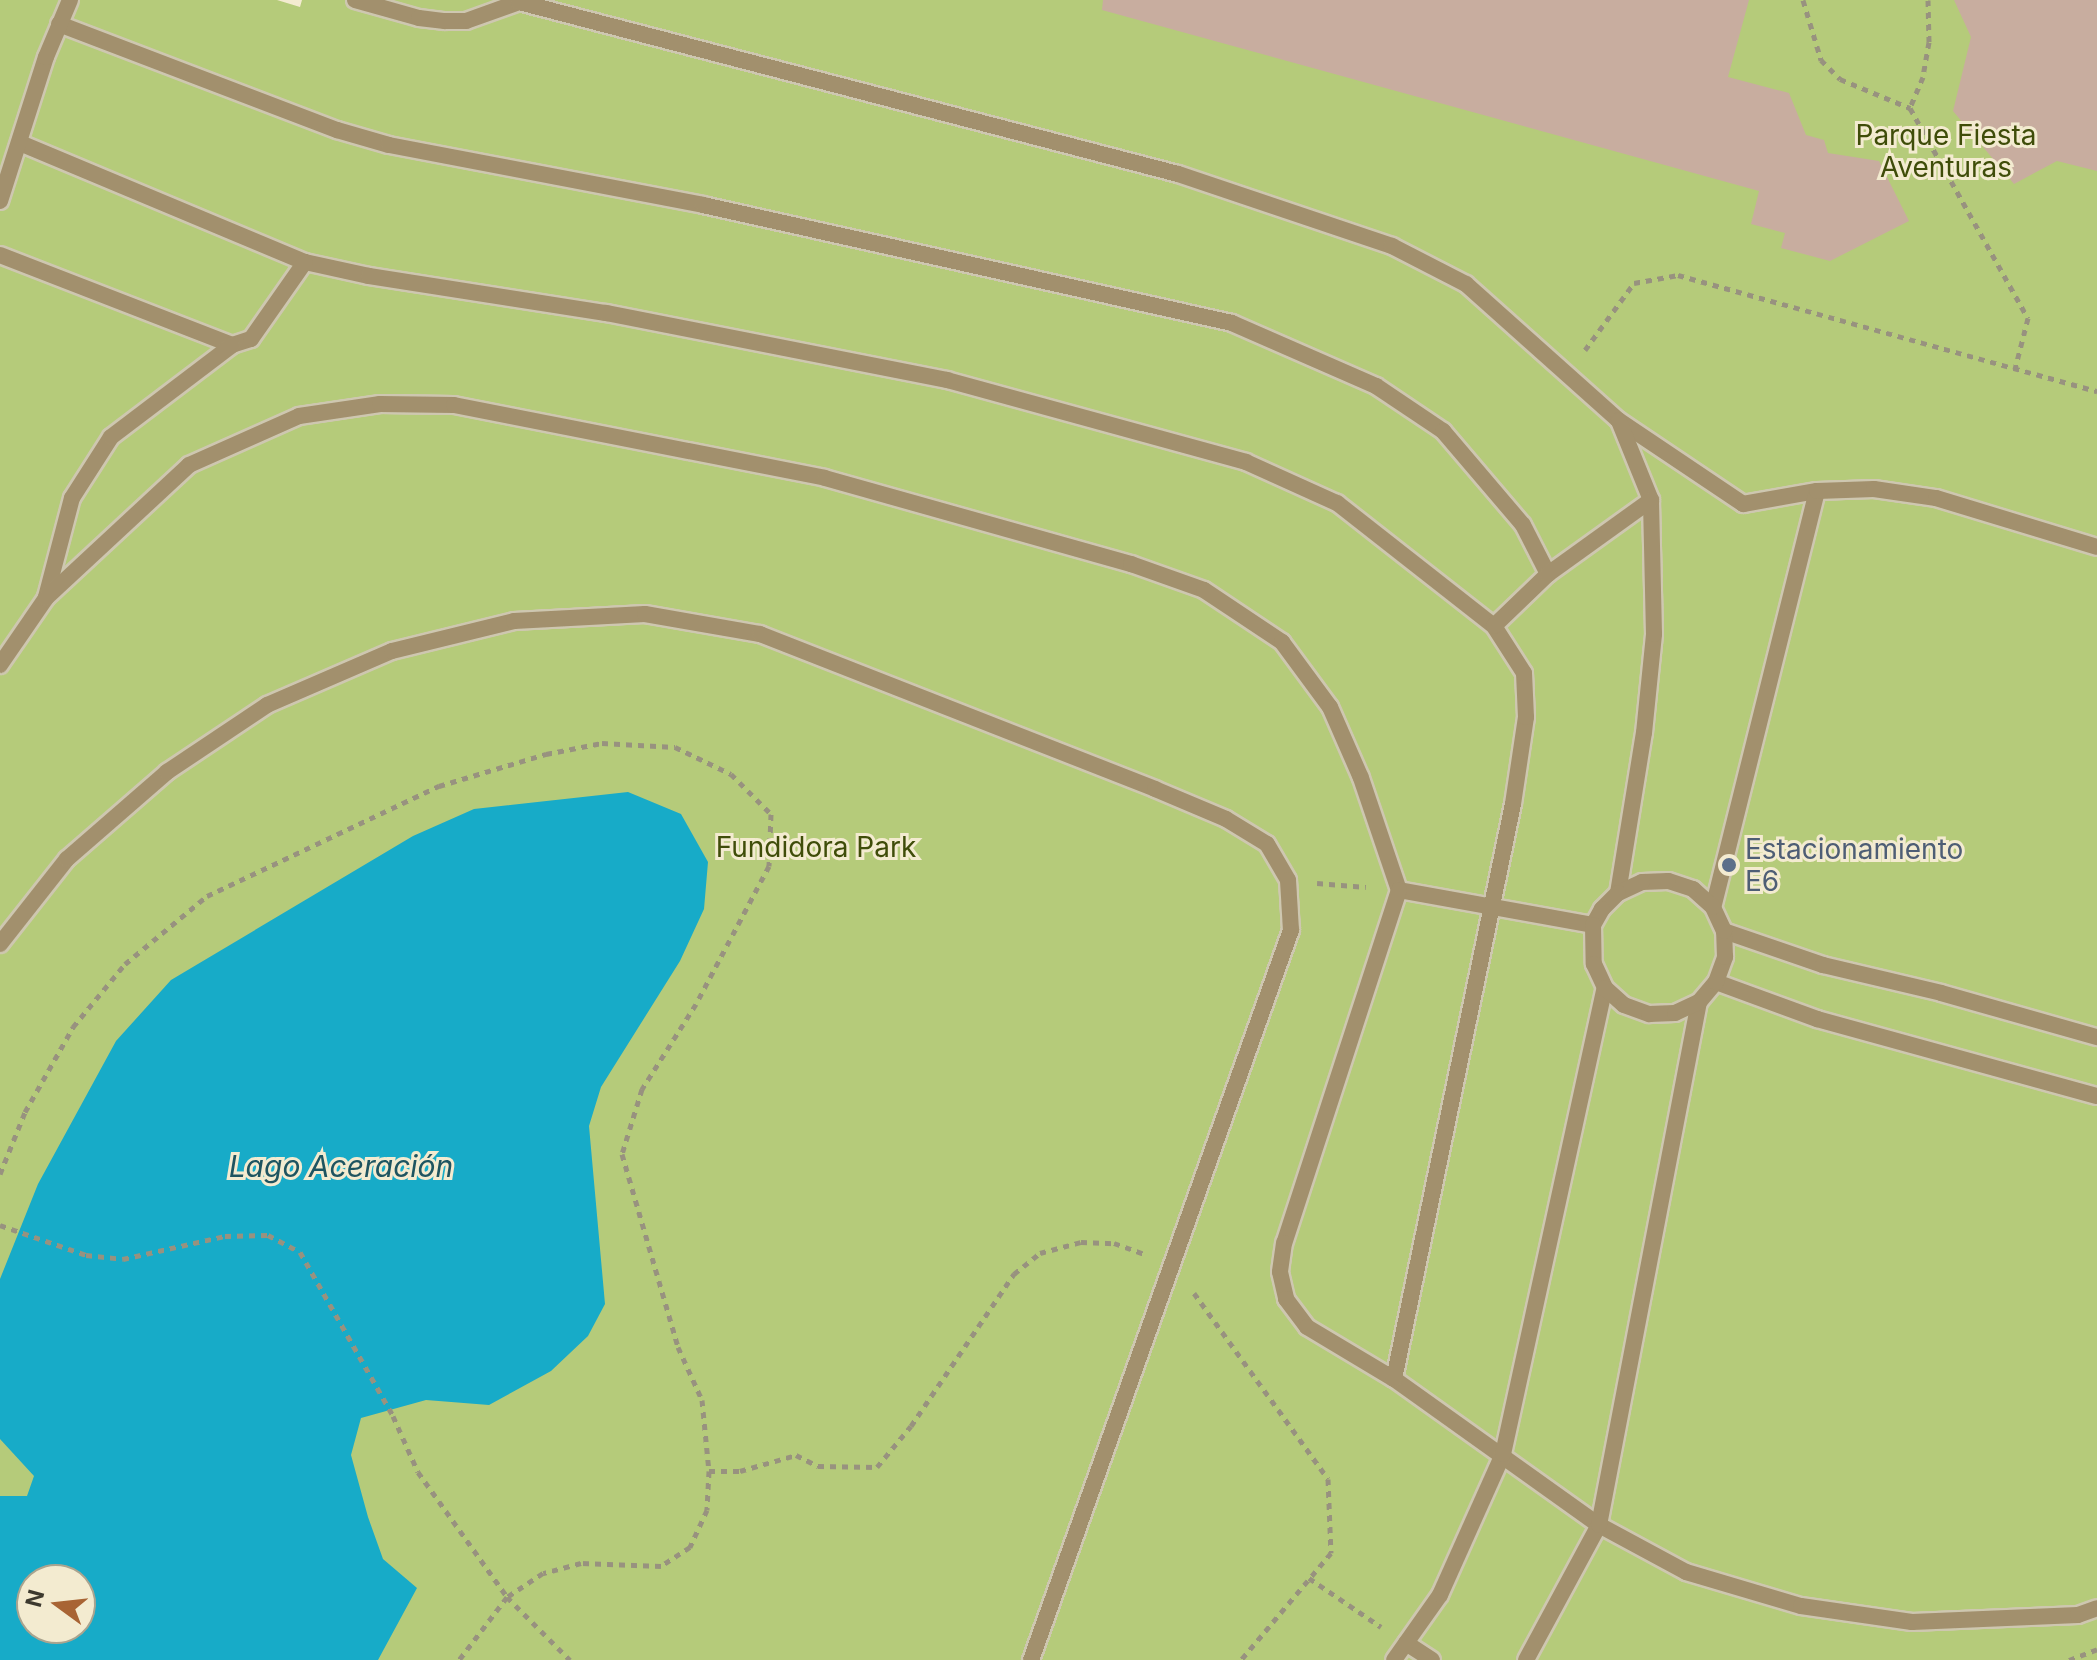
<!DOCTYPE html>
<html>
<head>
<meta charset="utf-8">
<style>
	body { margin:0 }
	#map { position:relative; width:2097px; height:1660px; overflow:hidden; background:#f3ebd0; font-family:Inter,sans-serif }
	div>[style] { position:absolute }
	.green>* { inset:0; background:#b5cb7a }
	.water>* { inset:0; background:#17abc8 }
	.building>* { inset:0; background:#c8ad9f }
	.path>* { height:5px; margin-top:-2.5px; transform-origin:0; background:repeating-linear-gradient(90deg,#98927f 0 6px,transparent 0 12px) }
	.roads { filter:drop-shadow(2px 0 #cec7b0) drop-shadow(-2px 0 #cec7b0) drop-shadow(0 2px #cec7b0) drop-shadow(0 -2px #cec7b0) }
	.service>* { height:16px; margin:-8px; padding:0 8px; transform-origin:8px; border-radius:8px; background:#a2906d }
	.pedestrian>* { height:16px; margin:-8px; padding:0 8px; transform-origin:8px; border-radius:8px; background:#a2906d }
	.dots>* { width:22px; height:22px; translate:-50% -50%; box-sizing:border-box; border:4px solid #f3ebd0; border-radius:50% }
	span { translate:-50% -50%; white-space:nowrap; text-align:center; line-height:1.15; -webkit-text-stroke:6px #f3ebd0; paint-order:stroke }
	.park-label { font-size:28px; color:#3f4d09 }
	.service-label { font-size:28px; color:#4e5e75 }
	.left { translate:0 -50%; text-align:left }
	.water-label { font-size:30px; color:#1e5460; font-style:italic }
	.north { position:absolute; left:16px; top:1564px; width:80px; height:80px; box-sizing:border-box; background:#f3ebd0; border:2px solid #aaa48f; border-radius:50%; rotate:285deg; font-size:22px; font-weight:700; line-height:32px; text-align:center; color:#3c392e }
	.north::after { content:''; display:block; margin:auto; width:28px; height:36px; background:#a86434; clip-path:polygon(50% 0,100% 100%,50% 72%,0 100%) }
</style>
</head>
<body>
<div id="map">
	<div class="green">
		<i style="clip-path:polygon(evenodd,0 0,277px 0,300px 7px,302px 0,2097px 0,2097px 1660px,0 1660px,0 0,32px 1580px,80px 1580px,80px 1628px,32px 1628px,32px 1580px)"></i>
	</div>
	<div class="water">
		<i style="clip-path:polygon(evenodd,628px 792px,681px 814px,708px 862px,704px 909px,680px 961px,601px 1087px,589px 1126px,605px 1304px,588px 1336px,551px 1371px,489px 1405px,426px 1400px,361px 1418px,351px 1455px,368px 1517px,383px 1559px,417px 1588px,378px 1660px,0 1660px,0 1496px,27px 1496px,34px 1476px,0 1439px,0 1279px,38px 1184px,116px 1041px,171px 980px,413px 836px,474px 809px,628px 792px,32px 1580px,80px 1580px,80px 1628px,32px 1628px,32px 1580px)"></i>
	</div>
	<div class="building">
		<i style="clip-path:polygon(1103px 0,1749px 0,1728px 77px,1789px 93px,1806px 135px,1824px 140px,1828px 153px,1879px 161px,1909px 221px,1830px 261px,1781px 248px,1785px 233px,1751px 224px,1759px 191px,1102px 10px)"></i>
		<i style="clip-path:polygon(1954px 0,2097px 0,2097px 171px,2057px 161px,2014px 184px,1953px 111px,1971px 37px)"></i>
	</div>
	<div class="path">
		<i style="left:1803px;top:0;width:63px;rotate:73.3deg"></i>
		<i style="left:1821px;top:60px;width:27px;rotate:45deg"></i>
		<i style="left:1840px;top:79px;width:76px;rotate:22.5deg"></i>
		<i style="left:1928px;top:0;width:42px;rotate:88.6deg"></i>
		<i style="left:1929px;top:42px;width:36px;rotate:100deg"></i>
		<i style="left:1923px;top:77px;width:34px;rotate:113deg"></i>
		<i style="left:1910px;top:108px;width:241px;rotate:60.7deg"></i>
		<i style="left:2028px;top:318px;width:53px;rotate:104.3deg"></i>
		<i style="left:1585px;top:350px;width:83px;rotate:-53.8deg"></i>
		<i style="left:1634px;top:283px;width:45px;rotate:-10.3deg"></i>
		<i style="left:1678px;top:275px;width:435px;rotate:15.5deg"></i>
		<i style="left:1317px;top:883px;width:49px;rotate:4.7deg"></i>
		<i style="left:0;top:1174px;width:67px;rotate:-68deg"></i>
		<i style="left:25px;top:1112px;width:98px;rotate:-60.5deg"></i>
		<i style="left:73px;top:1027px;width:82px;rotate:-50.5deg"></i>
		<i style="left:125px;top:964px;width:107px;rotate:-39.7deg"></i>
		<i style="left:207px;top:896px;width:257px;rotate:-25.4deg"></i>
		<i style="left:439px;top:786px;width:112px;rotate:-16.7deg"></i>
		<i style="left:546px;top:754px;width:57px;rotate:-11.1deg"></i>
		<i style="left:602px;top:743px;width:73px;rotate:3.1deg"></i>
		<i style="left:675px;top:747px;width:62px;rotate:25.7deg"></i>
		<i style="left:731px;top:774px;width:57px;rotate:45deg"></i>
		<i style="left:771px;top:814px;width:52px;rotate:92.2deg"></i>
		<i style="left:769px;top:866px;width:156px;rotate:117.9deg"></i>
		<i style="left:696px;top:1004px;width:101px;rotate:122.4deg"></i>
		<i style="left:642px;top:1089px;width:68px;rotate:107.1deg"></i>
		<i style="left:622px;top:1154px;width:201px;rotate:73.8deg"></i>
		<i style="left:678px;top:1347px;width:58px;rotate:65.6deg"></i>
		<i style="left:702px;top:1400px;width:71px;rotate:84.4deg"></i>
		<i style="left:709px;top:1471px;width:39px;rotate:93deg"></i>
		<i style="left:707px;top:1510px;width:41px;rotate:114.7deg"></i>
		<i style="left:690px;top:1547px;width:35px;rotate:147deg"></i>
		<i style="left:661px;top:1566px;width:80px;rotate:-177.9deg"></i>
		<i style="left:581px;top:1563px;width:39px;rotate:165deg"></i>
		<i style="left:543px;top:1573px;width:43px;rotate:146.3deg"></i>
		<i style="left:507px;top:1597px;width:79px;rotate:127.3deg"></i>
		<i style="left:0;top:1225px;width:91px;rotate:19.2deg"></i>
		<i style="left:86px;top:1255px;width:37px;rotate:6deg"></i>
		<i style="left:123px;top:1259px;width:105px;rotate:-12.7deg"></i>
		<i style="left:225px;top:1236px;width:43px;rotate:-1.3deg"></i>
		<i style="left:268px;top:1235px;width:36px;rotate:28deg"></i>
		<i style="left:300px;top:1252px;width:189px;rotate:60.4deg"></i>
		<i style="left:393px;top:1416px;width:61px;rotate:65.9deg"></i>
		<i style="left:418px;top:1472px;width:153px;rotate:54.5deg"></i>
		<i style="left:507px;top:1597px;width:89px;rotate:45deg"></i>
		<i style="left:1194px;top:1293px;width:229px;rotate:54.2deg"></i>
		<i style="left:1328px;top:1479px;width:74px;rotate:87.7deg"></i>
		<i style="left:1331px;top:1553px;width:140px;rotate:130.1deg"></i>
		<i style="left:709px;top:1471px;width:31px"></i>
		<i style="left:740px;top:1471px;width:58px;rotate:-15.9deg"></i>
		<i style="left:796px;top:1455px;width:25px;rotate:27deg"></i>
		<i style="left:818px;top:1466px;width:59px;rotate:1deg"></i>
		<i style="left:877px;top:1467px;width:53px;rotate:-50.3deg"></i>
		<i style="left:911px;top:1426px;width:184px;rotate:-55.9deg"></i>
		<i style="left:1014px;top:1274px;width:33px;rotate:-39deg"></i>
		<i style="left:1040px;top:1253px;width:42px;rotate:-15deg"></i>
		<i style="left:1081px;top:1242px;width:33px;rotate:2deg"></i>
		<i style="left:1114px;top:1243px;width:32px;rotate:20deg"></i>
		<i style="left:1309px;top:1578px;width:87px;rotate:34.2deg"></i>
		<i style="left:2069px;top:1660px;width:30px;rotate:-21deg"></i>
	</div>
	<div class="roads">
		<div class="service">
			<i style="left:355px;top:0;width:66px;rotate:15.7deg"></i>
			<i style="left:419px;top:18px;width:26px;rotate:7deg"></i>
			<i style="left:445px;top:21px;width:21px"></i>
			<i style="left:466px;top:21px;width:56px;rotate:-19.7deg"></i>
			<i style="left:519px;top:2px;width:681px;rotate:14.63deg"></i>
			<i style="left:1178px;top:174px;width:226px;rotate:18.6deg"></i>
			<i style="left:1392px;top:246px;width:83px;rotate:27.2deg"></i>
			<i style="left:1466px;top:284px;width:204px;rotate:41.8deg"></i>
			<i style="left:1618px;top:420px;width:151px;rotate:33.9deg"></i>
			<i style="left:1743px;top:504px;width:75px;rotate:-10deg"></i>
			<i style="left:1817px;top:491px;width:429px;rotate:104deg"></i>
			<i style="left:59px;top:24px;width:298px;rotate:20.9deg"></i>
			<i style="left:337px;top:130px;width:54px;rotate:16.1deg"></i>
			<i style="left:389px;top:145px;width:320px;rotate:10.8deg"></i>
			<i style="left:703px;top:205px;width:542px;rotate:12.57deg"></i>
			<i style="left:1232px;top:323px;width:157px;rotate:23.6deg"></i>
			<i style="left:1376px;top:386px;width:81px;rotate:33.9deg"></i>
			<i style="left:1443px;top:431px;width:123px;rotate:49.6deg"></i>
			<i style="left:1523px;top:525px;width:55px;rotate:63deg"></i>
			<i style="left:20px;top:143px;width:309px;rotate:22.7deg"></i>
			<i style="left:305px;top:262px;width:66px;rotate:12.3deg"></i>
			<i style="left:369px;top:276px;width:240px;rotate:8.9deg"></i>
			<i style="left:606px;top:313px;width:348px;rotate:11.1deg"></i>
			<i style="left:947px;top:380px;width:310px;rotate:15.3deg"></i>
			<i style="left:1246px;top:462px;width:100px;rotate:24.3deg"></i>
			<i style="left:1337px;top:503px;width:199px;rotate:38.1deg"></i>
			<i style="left:0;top:201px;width:151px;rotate:-72.3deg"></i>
			<i style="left:46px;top:57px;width:62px;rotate:-67.2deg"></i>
			<i style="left:0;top:255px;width:249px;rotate:21.2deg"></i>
			<i style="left:232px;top:345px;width:20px;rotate:-18deg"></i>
			<i style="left:251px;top:339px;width:94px;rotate:-55deg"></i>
			<i style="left:1817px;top:491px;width:57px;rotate:-2deg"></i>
			<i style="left:1874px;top:489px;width:63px;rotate:8.3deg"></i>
			<i style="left:1936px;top:498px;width:168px;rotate:16.9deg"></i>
			<i style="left:46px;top:597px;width:102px;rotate:-75.3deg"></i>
			<i style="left:72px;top:498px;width:72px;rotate:-57.4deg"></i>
			<i style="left:111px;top:437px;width:152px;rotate:-37.2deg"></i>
			<i style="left:0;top:665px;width:81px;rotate:-55.5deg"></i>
			<i style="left:46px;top:598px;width:195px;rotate:-42.9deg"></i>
			<i style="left:189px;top:465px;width:120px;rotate:-24deg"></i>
			<i style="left:299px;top:416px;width:82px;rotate:-8.4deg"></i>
			<i style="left:380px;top:404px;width:74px;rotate:0.8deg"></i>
			<i style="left:454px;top:405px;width:378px;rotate:11.1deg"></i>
			<i style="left:825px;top:478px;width:318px;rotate:15.7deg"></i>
			<i style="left:1131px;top:564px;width:77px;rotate:19.6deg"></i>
			<i style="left:1204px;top:590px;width:94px;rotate:33.7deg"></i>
			<i style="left:1282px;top:642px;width:81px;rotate:53.6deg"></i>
			<i style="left:1330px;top:707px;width:77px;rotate:66.4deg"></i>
			<i style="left:1361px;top:778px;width:118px;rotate:71.3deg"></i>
			<i style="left:1399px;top:890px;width:197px;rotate:10.2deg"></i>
			<i style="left:1399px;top:890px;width:371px;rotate:108deg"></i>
			<i style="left:1284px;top:1243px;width:29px;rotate:98deg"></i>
			<i style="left:1280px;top:1272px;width:28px;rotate:77deg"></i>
			<i style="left:1286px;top:1299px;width:35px;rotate:53deg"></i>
			<i style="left:1307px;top:1327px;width:101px;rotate:30.9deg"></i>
			<i style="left:1394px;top:1379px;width:252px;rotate:35.5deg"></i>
			<i style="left:1599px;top:1525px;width:99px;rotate:28.4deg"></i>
			<i style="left:1686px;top:1572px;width:120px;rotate:16.5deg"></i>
			<i style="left:1801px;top:1606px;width:112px;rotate:8.2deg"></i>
			<i style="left:1912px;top:1622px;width:166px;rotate:-2.4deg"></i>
			<i style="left:2078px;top:1615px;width:20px;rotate:-20deg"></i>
			<i style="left:1618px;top:893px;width:162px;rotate:-80.8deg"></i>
			<i style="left:1644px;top:733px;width:100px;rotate:-84.2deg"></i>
			<i style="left:1654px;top:634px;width:134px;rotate:-91.3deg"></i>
			<i style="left:1651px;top:500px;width:85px;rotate:-112.1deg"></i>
			<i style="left:1724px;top:931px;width:105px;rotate:19deg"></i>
			<i style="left:1823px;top:965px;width:121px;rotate:13.3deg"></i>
			<i style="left:1941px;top:993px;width:162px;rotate:15.8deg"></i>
			<i style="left:1716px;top:982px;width:108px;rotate:20.1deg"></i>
			<i style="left:1817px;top:1019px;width:290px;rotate:15.4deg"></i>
			<i style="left:1394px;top:1379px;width:587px;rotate:-78.31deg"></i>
			<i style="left:1513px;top:804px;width:88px;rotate:-81.5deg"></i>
			<i style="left:1526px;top:717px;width:44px;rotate:-92.6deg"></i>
			<i style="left:1524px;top:673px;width:56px;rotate:-122.6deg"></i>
			<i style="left:1494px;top:626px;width:75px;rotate:-43.9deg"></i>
			<i style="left:1548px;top:574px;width:127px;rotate:-35.7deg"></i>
			<i style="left:1406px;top:1643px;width:31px;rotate:33deg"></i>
			<i style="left:1394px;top:1660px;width:80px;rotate:-54.7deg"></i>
			<i style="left:1440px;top:1595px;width:154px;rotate:-65.9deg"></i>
			<i style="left:1503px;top:1454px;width:477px;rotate:-77.7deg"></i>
			<i style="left:1526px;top:1660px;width:153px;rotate:-61.6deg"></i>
			<i style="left:1599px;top:1525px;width:532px;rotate:-79.18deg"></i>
			<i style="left:1699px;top:1002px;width:26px;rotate:-50deg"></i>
			<i style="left:1716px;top:982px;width:27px;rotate:-70deg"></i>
			<i style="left:1725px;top:957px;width:26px;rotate:-92deg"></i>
			<i style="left:1724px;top:931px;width:26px;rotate:-115deg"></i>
			<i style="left:1713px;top:907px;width:27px;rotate:-138deg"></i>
			<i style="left:1693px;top:889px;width:26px;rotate:-162deg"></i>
			<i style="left:1668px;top:881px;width:26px;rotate:178deg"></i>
			<i style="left:1642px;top:882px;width:26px;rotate:155deg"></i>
			<i style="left:1618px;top:893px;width:23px;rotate:135deg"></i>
			<i style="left:1602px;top:909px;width:18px;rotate:119deg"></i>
			<i style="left:1593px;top:925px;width:39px;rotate:89deg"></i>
			<i style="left:1594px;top:964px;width:26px;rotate:65deg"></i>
			<i style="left:1605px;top:988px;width:25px;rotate:42deg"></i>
			<i style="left:1624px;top:1005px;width:27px;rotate:20deg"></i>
			<i style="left:1649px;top:1014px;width:26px;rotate:-2deg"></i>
			<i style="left:1675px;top:1013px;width:26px;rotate:-25deg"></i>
		</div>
		<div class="pedestrian">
			<i style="left:0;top:944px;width:108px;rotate:-51.8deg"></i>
			<i style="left:67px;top:859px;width:133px;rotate:-41deg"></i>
			<i style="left:167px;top:772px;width:120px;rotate:-33.8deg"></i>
			<i style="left:267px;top:705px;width:136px;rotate:-23.4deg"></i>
			<i style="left:392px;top:651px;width:126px;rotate:-13.8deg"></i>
			<i style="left:514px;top:621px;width:131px;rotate:-3.1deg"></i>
			<i style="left:645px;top:614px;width:117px;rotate:9.9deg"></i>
			<i style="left:760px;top:634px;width:424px;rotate:21.4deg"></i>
			<i style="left:1155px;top:789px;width:77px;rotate:22.9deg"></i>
			<i style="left:1226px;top:819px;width:48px;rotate:31.4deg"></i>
			<i style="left:1267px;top:844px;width:42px;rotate:59.7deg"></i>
			<i style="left:1288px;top:880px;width:50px;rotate:86.6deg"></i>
			<i style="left:1291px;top:930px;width:775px;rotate:109.6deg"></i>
		</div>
	</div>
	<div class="dots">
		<i style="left:1729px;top:865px;background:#5c6f8a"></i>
	</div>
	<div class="park-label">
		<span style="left:1946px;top:151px">Parque Fiesta<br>Aventuras</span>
		<span style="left:816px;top:847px">Fundidora Park</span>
	</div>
	<div class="service-label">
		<span class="left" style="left:1745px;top:865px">Estacionamiento<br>E6</span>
	</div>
	<div class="water-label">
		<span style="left:341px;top:1166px">Lago Aceración</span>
	</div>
	<div class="north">N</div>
</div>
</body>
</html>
